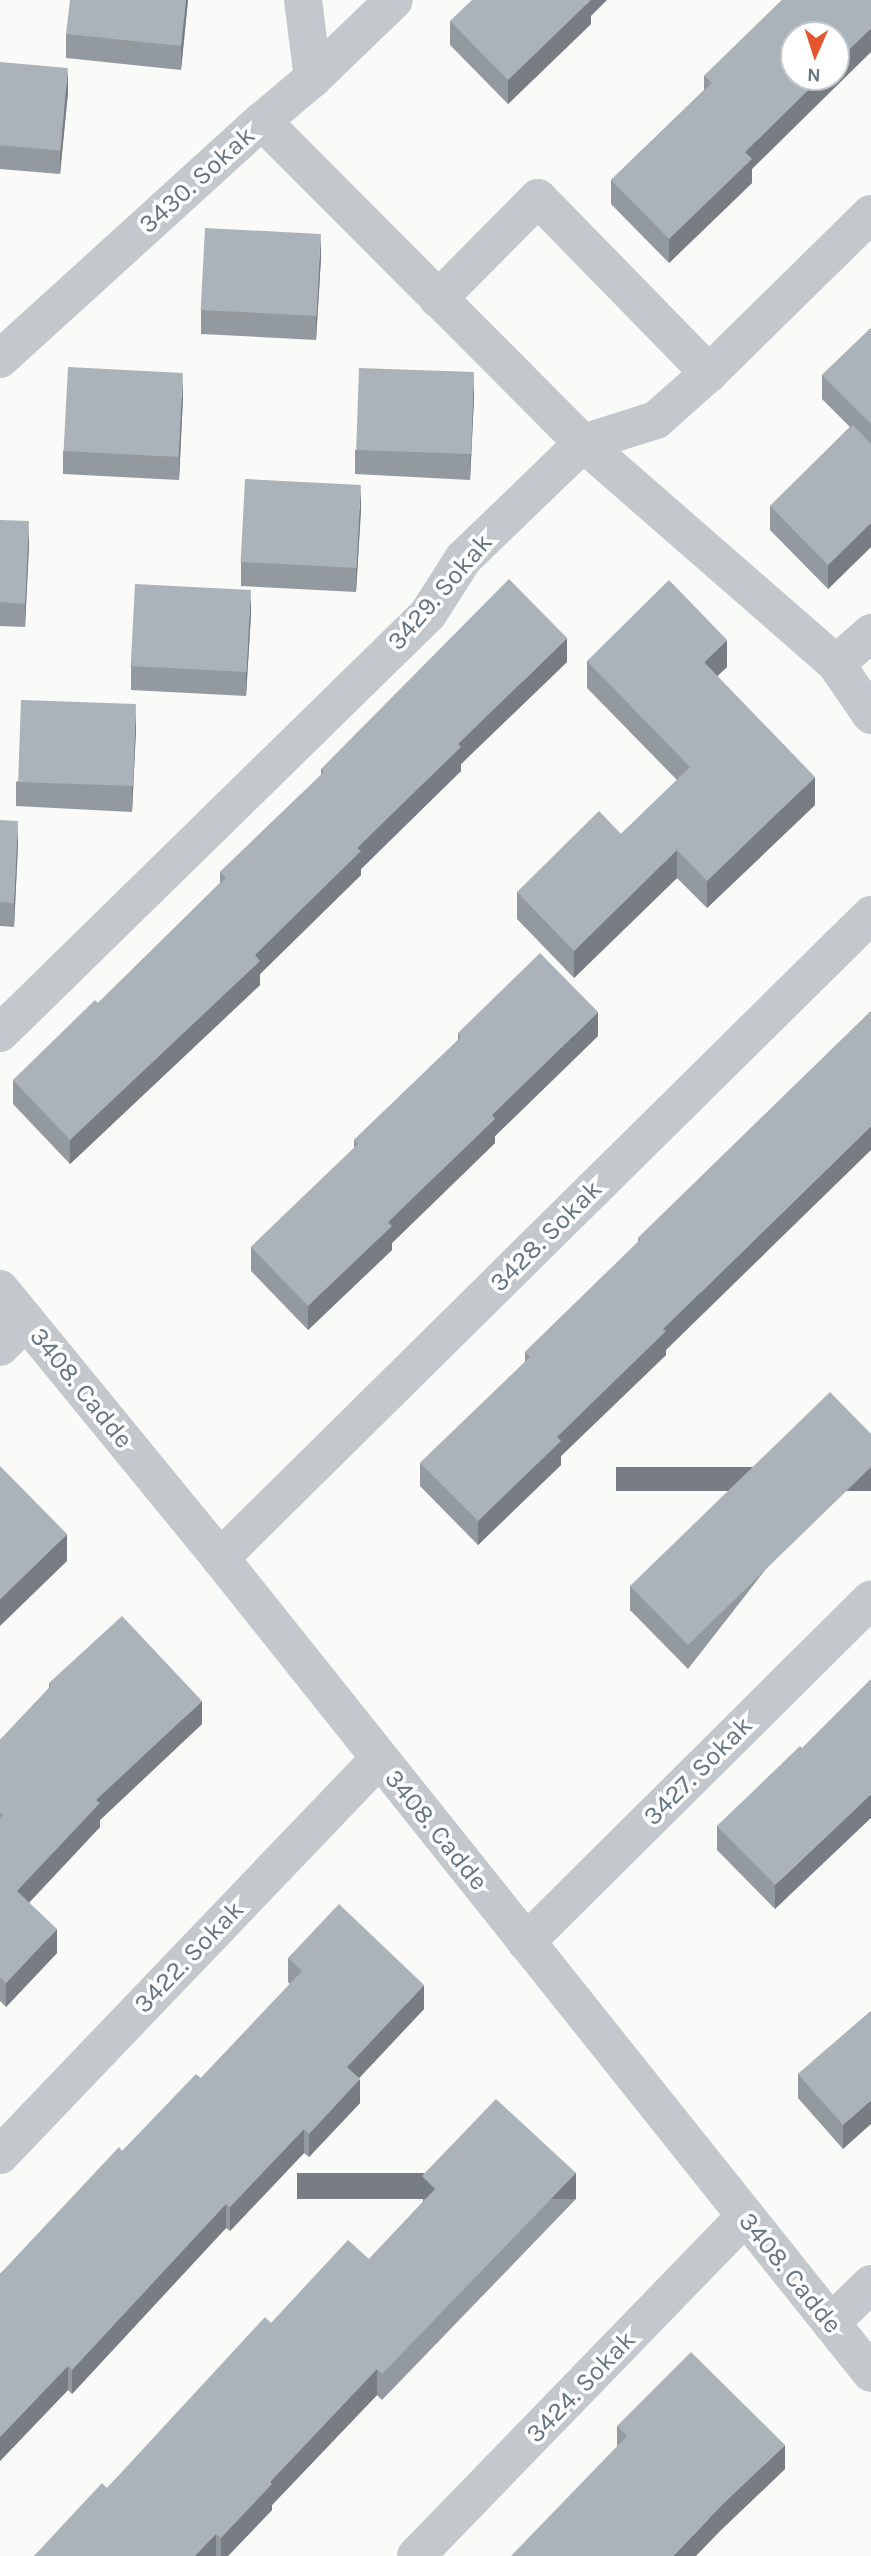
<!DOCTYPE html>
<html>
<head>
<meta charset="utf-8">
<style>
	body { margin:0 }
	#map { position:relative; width:871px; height:2556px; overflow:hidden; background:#fafaf8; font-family:Karla,sans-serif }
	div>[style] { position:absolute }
	.minor>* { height:38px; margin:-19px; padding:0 19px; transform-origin:19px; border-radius:19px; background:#c3c8cc }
	.wall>* { inset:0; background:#929a9f }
	.shaded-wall>* { inset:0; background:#777d82; transform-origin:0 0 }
	.building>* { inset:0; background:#aab3b9; transform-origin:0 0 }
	span { translate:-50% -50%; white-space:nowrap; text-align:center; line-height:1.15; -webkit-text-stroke:7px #fff; paint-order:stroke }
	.street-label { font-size:26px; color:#657683 }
	.north { position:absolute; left:780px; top:21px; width:70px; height:70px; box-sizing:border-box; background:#fff; border:2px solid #c1c8cd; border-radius:50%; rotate:183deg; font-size:19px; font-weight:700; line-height:28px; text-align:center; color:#657683 }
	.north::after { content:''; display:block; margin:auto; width:24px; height:32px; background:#e4572e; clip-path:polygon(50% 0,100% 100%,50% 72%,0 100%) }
</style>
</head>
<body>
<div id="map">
	<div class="minor">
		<i style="left:303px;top:0;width:79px;rotate:82.7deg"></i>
		<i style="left:262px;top:121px;width:455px;rotate:45.1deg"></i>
		<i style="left:583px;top:443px;width:336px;rotate:41.1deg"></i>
		<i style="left:836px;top:664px;width:62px;rotate:55.5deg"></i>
		<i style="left:438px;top:299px;width:142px;rotate:-45.3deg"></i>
		<i style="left:538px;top:198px;width:245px;rotate:45.7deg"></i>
		<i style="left:0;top:359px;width:354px;rotate:-42.3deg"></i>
		<i style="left:262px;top:121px;width:67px;rotate:-40.1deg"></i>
		<i style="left:313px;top:78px;width:112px;rotate:-43.9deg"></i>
		<i style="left:836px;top:664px;width:47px;rotate:-41.5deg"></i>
		<i style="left:0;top:1033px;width:599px;rotate:-44.39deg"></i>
		<i style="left:428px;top:614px;width:65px;rotate:-57.5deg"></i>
		<i style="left:463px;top:559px;width:167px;rotate:-44deg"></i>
		<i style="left:583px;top:443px;width:77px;rotate:-17.5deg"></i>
		<i style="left:656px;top:420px;width:71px;rotate:-41.6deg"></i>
		<i style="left:709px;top:373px;width:227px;rotate:-44.5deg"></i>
		<i style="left:0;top:1289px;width:348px;rotate:50.7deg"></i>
		<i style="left:220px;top:1558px;width:1043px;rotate:51.38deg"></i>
		<i style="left:0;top:1347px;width:37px;rotate:-45deg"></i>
		<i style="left:220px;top:1558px;width:915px;rotate:-44.65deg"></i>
		<i style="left:526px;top:1942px;width:486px;rotate:-44.8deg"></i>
		<i style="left:0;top:2155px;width:548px;rotate:-46.26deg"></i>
		<i style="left:831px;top:2323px;width:56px;rotate:-44.3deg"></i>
		<i style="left:416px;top:2556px;width:472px;rotate:-45.9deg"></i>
	</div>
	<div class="wall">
		<i style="clip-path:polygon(188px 0,181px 70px,66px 58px,66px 34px)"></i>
		<i style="clip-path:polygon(782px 0,752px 169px,752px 183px,669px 263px,611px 204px,611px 180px,704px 90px,704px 76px)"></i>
		<i style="clip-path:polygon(591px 16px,591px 24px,508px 104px,450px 45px,450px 21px)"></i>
		<i style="clip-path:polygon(0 62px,68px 92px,60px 174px,0 169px)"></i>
		<i style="clip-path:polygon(321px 258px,316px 340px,201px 334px,201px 310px)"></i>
		<i style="clip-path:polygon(871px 328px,871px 547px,828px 589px,770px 530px,770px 506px,850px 427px,822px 399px,822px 375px)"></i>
		<i style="clip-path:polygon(183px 397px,179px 480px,63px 474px,63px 451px)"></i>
		<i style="clip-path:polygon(474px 397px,470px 480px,355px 474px,355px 450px)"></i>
		<i style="clip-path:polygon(361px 509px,356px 592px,241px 586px,241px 562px)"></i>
		<i style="clip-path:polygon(0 520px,29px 545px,25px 627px,0 626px)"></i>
		<i style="clip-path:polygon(251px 614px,246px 696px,131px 690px,131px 666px)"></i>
		<i style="clip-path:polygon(587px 661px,727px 667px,717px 676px,815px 805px,707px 908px,677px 878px,574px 978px,517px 919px,517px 892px,621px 834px,677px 780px,587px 688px)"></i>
		<i style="clip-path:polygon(567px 662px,461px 764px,461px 771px,361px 869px,361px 875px,260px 974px,260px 985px,70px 1164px,13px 1104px,13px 1080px,98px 1003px,220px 883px,220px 872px,321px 775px,321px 769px)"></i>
		<i style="clip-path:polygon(136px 729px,132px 812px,16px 806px,16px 782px)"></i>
		<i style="clip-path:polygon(0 820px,18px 844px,14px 927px,0 926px)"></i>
		<i style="clip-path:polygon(871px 1011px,666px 1350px,666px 1355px,561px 1456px,561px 1465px,478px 1545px,420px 1486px,420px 1463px,525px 1362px,525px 1352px,638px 1242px,638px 1238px)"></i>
		<i style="clip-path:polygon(458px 1033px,598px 1036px,495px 1136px,495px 1143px,392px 1243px,392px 1250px,308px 1330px,251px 1271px,251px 1247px,354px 1148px,354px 1140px,458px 1040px)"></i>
		<i style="clip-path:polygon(871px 1434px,688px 1669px,630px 1610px,630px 1586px)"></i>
		<i style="clip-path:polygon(49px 1683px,202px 1724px,100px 1820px,100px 1827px,29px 1903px,57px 1953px,6px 2007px,0 2001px,0 1740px,49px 1688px)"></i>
		<i style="clip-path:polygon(802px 1748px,775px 1909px,717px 1850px,717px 1826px)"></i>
		<i style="clip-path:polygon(288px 1958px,424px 2009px,359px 2078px,360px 2103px,309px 2157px,304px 2153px,230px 2231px,226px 2228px,72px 2394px,68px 2390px,0 2461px,0 2274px,122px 2151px,201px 2078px,290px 1984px,288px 1982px)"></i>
		<i style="clip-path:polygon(871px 2011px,843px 2149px,798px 2098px,798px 2074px)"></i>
		<i style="clip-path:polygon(422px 2176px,576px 2199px,382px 2400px,377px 2395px,272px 2505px,272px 2510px,228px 2556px,34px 2556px,107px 2488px,271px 2323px,369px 2259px,423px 2202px)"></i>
		<i style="clip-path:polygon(617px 2426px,785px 2469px,722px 2529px,617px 2447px)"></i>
	</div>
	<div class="shaded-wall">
		<i style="clip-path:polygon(186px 0,188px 0,181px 70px,181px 46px)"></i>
		<i style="clip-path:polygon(587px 0,607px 0,591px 16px,591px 24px,508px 104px,508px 80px)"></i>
		<i style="clip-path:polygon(871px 28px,871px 52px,752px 169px,752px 183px,669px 263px,669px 239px,745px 152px,821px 77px,836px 77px,836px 62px)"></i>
		<i style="clip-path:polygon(68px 68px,68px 92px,60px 174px,60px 150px)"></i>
		<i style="clip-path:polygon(321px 234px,321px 258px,316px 340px,316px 316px)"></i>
		<i style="clip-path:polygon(183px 373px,183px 397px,179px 480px,179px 456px)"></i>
		<i style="clip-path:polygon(474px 373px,474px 397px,470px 480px,470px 456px)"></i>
		<i style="clip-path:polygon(361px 485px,361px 509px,356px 592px,356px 568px)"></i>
		<i style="clip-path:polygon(29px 521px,29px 545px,25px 627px,25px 604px)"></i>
		<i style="clip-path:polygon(871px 523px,871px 547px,828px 589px,828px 565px)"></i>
		<i style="clip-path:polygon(251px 590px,251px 614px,246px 696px,246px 672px)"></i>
		<i style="clip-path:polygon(567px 638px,567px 662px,461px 764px,461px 771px,361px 869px,361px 875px,260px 974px,260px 985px,70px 1164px,70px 1140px,255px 955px,458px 744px)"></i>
		<i style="clip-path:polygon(727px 640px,727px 667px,704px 689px,704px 662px)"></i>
		<i style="clip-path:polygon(136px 705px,136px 729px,132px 812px,132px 788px)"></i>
		<i style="clip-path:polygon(815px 777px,815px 805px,707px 908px,707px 881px)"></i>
		<i style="clip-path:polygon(18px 821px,18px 844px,14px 927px,14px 903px)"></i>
		<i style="clip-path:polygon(677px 850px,677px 878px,574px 978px,574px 951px)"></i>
		<i style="clip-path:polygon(598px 1012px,598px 1036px,495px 1136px,495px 1143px,392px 1243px,392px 1250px,308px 1330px,308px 1306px,492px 1115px)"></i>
		<i style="clip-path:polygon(871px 1126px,871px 1150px,666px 1350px,666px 1355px,561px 1456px,561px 1465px,478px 1545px,478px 1521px,557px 1437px,663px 1329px)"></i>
		<i style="left:871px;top:1467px;width:24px;height:255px;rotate:90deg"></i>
		<i style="clip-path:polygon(67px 1534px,67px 1561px,0 1626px,0 1599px)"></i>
		<i style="clip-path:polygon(202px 1701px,202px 1724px,100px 1820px,100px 1827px,17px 1915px,17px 1891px,96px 1800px)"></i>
		<i style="clip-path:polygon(871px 1794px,871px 1818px,775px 1909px,775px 1885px)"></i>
		<i style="clip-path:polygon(57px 1929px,57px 1953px,6px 2007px,6px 1983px)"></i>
		<i style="clip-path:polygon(424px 1985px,424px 2009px,347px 2091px,347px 2067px)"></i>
		<i style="clip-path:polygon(360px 2079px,360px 2103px,309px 2157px,309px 2134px)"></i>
		<i style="clip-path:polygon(871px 2100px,871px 2124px,843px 2149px,843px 2125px)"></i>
		<i style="clip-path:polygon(304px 2129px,304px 2153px,230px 2231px,230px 2207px)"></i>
		<i style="left:576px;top:2173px;width:26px;height:279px;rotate:90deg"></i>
		<i style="clip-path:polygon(226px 2204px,226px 2228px,72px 2394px,72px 2370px)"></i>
		<i style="clip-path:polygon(68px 2366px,68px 2390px,0 2461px,0 2437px)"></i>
		<i style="clip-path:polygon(377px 2369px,377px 2395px,272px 2505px,272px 2510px,228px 2556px,221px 2556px,221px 2538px,270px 2482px)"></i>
		<i style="clip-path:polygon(785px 2445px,785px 2469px,722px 2529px,696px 2556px,673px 2556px,722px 2505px)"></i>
		<i style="clip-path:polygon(216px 2534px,216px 2556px,195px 2556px)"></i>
	</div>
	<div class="building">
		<i style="clip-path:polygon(70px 0,186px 0,181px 46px,66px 34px)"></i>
		<i style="clip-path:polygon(472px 0,591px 0,508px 80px,450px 21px)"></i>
		<i style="clip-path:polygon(782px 0,871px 0,871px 28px,836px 62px,836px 35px,794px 35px,794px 77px,821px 77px,745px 152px,752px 159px,669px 239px,611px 180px,712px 83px,704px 76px)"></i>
		<i style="left:0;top:62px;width:68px;height:83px;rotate:5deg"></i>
		<i style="left:205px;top:228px;width:116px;height:82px;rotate:3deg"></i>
		<i style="clip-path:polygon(871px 328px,871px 424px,822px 375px)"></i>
		<i style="left:68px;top:367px;width:115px;height:84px;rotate:3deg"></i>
		<i style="left:359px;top:368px;width:115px;height:82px;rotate:2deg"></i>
		<i style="clip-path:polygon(853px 425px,871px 444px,871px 523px,828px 565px,770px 506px)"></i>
		<i style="left:245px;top:479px;width:116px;height:83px;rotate:3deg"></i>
		<i style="clip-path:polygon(0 520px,29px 521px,25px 604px,0 602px)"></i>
		<i style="clip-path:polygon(509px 579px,567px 638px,458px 744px,461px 747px,357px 848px,361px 851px,255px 955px,260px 961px,70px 1140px,13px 1080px,95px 1000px,98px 1003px,226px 878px,220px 872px,324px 772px,321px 769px)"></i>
		<i style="clip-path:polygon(669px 580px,727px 640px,704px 662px,815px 777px,707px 881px,677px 850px,574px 951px,517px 892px,599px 811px,621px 834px,690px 767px,587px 661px)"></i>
		<i style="left:135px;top:584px;width:116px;height:82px;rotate:3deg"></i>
		<i style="left:21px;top:700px;width:115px;height:82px;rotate:2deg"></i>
		<i style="clip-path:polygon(0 820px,18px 821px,14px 903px,0 902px)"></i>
		<i style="clip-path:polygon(540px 953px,598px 1012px,492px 1115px,495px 1119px,388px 1222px,392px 1226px,308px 1306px,251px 1247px,358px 1144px,354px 1140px,461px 1037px,458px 1033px)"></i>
		<i style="clip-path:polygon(871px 1011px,871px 1126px,663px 1329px,666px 1331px,557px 1437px,561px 1441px,478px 1521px,420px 1463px,530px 1357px,525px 1352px,640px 1240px,638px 1238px)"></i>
		<i style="clip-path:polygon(830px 1392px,871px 1434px,871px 1467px,688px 1645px,630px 1586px)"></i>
		<i style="clip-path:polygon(0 1466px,67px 1534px,0 1599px)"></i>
		<i style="clip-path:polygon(122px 1616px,202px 1701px,96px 1800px,100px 1803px,17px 1891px,57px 1929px,6px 1983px,0 1977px,0 1818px,3px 1815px,0 1812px,0 1740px,51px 1686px,49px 1683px)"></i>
		<i style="clip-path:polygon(871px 1679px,871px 1794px,775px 1885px,717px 1826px,800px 1746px,802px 1748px)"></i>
		<i style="clip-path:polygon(339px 1904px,424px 1985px,347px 2067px,360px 2079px,309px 2134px,304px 2129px,230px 2207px,226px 2204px,72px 2370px,68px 2366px,0 2437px,0 2274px,119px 2147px,122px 2151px,196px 2074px,201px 2078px,302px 1971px,288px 1958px)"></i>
		<i style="clip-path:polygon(871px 2011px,871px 2100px,843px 2125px,798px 2074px)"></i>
		<i style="clip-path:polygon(496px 2099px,576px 2173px,382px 2374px,377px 2369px,270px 2482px,272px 2484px,221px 2538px,216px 2534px,195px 2556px,34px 2556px,102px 2483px,107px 2488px,265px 2317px,271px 2323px,348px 2240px,369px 2259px,435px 2189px,422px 2176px)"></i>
		<i style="clip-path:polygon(691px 2352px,785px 2445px,722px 2505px,673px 2556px,511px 2556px,627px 2436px,617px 2426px)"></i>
	</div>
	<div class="street-label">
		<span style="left:197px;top:180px;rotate:-42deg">3430. Sokak</span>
		<span style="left:440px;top:592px;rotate:-49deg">3429. Sokak</span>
		<span style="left:546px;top:1236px;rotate:-45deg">3428. Sokak</span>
		<span style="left:81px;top:1388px;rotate:51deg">3408. Cadde</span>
		<span style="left:698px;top:1771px;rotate:-45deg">3427. Sokak</span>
		<span style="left:436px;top:1830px;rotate:51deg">3408. Cadde</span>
		<span style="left:189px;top:1957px;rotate:-46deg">3422. Sokak</span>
		<span style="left:790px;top:2273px;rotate:51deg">3408. Cadde</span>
		<span style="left:581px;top:2387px;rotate:-46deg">3424. Sokak</span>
	</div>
	<div class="north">N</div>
</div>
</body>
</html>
